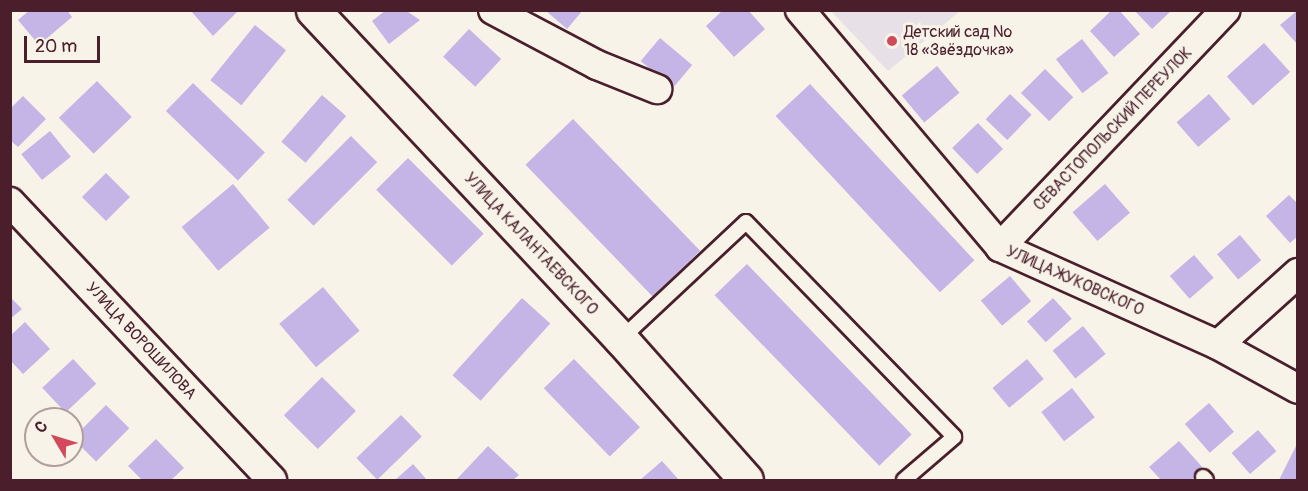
<!DOCTYPE html>
<html>
<head>
<meta charset="utf-8">
<style>
	body { margin:0 }
	#map { position:relative; width:1308px; height:491px; overflow:hidden; background:#f7f3e8; font-family:Pangolin,sans-serif }
	div>[style] { position:absolute }
	.built>* { inset:0; background:#e8e0e7 }
	.building>* { inset:0; background:#c4b5e6; transform-origin:0 0 }
	.roads { filter:drop-shadow(2px 0 #4a1f2b) drop-shadow(-2px 0 #4a1f2b) drop-shadow(0 2px #4a1f2b) drop-shadow(0 -2px #4a1f2b) }
	.service>* { height:14px; margin:-7px; padding:0 7px; transform-origin:7px; border-radius:7px; background:#f7f3e8 }
	.minor>* { height:28px; margin:-14px; padding:0 14px; transform-origin:14px; border-radius:14px; background:#f7f3e8 }
	.tertiary>* { height:33px; margin:-16.5px; padding:0 16.5px; transform-origin:16.5px; border-radius:16.5px; background:#f7f3e8 }
	.dots>* { width:16px; height:16px; translate:-50% -50%; box-sizing:border-box; border:3px solid #f7f3e8; border-radius:50% }
	span { translate:-50% -50%; white-space:nowrap; text-align:center; line-height:1.15; -webkit-text-stroke:6px #f7f3e8; paint-order:stroke }
	.poi-label { font-size:16px; color:#4a1f2b }
	.left { translate:0 -50%; text-align:left }
	.street-label { font-size:16px; color:#4a1f2b }
	.frame { position:absolute; inset:0; border:12px solid #4a1f2b; pointer-events:none }
	.north { position:absolute; left:24px; top:407px; width:60px; height:60px; box-sizing:border-box; background:#f7f3e8; border:2px solid #b29e9c; border-radius:50%; rotate:308deg; font-size:16px; font-weight:700; line-height:24px; text-align:center; color:#4a1f2b }
	.north::after { content:''; display:block; margin:auto; width:21px; height:27px; background:#d1495b; clip-path:polygon(50% 0,100% 100%,50% 72%,0 100%) }
	.scale { position:absolute; left:24px; top:36px; width:76px; height:27px; box-sizing:border-box; border:3px solid #4a1f2b; border-top:0; padding-left:8px; font-size:18px; line-height:21px; white-space:nowrap; color:#4a1f2b; -webkit-text-stroke:4px #f7f3e8; paint-order:stroke }
</style>
</head>
<body>
<div id="map">
	<div class="built">
		<i style="clip-path:polygon(831px 11px,960px 11px,888px 71px)"></i>
	</div>
	<div class="building">
		<i style="clip-path:polygon(30px 10px,67px 10px,72px 17px,39px 45px,18px 20px)"></i>
		<i style="clip-path:polygon(190px 10px,239px 10px,213px 36px)"></i>
		<i style="clip-path:polygon(386px 10px,405px 10px,420px 20px,389px 44px,372px 21px)"></i>
		<i style="clip-path:polygon(545px 10px,583px 10px,567px 29px)"></i>
		<i style="clip-path:polygon(723px 10px,748px 10px,765px 29px,734px 57px,706px 26px)"></i>
		<i style="clip-path:polygon(1112px 10px,1119px 10px,1140px 34px,1114px 57px,1090px 31px)"></i>
		<i style="clip-path:polygon(1134px 10px,1172px 10px,1152px 29px)"></i>
		<i style="clip-path:polygon(1298px 10px,1298px 45px,1280px 25px)"></i>
		<i style="left:255px;top:25px;width:40px;height:71px;rotate:39deg"></i>
		<i style="left:469px;top:29px;width:44px;height:38px;rotate:43deg"></i>
		<i style="left:660px;top:38px;width:42px;height:30px;rotate:40deg"></i>
		<i style="left:1082px;top:39px;width:43px;height:33px;rotate:52deg"></i>
		<i style="left:1264px;top:43px;width:39px;height:50px;rotate:48deg"></i>
		<i style="left:937px;top:66px;width:35px;height:46px;rotate:50deg"></i>
		<i style="left:1045px;top:69px;width:40px;height:34px;rotate:45deg"></i>
		<i style="left:97px;top:81px;width:50px;height:53px;rotate:46deg"></i>
		<i style="left:193px;top:83px;width:100px;height:39px;rotate:44deg"></i>
		<i style="left:810px;top:84px;width:241px;height:47px;rotate:47deg"></i>
		<i style="left:1010px;top:94px;width:30px;height:35px;rotate:44deg"></i>
		<i style="left:1209px;top:94px;width:33px;height:43px;rotate:49deg"></i>
		<i style="left:322px;top:95px;width:32px;height:62px;rotate:41deg"></i>
		<i style="clip-path:polygon(23px 96px,46px 119px,18px 147px,10px 140px,10px 109px)"></i>
		<i style="left:573px;top:119px;width:183px;height:66px;rotate:46deg"></i>
		<i style="left:978px;top:123px;width:36px;height:36px;rotate:46deg"></i>
		<i style="left:50px;top:131px;width:33px;height:37px;rotate:51deg"></i>
		<i style="left:351px;top:136px;width:37px;height:90px;rotate:45deg"></i>
		<i style="left:408px;top:158px;width:107px;height:45px;rotate:45deg"></i>
		<i style="left:106px;top:173px;width:34px;height:34px;rotate:45deg"></i>
		<i style="left:233px;top:184px;width:57px;height:67px;rotate:50deg"></i>
		<i style="left:1105px;top:184px;width:38px;height:43px;rotate:49deg"></i>
		<i style="clip-path:polygon(1289px 195px,1298px 204px,1298px 236px,1290px 243px,1266px 216px)"></i>
		<i style="left:1240px;top:235px;width:33px;height:30px;rotate:50deg"></i>
		<i style="left:1194px;top:255px;width:30px;height:32px;rotate:49deg"></i>
		<i style="left:747px;top:264px;width:237px;height:45px;rotate:46deg"></i>
		<i style="left:1010px;top:276px;width:33px;height:38px;rotate:50deg"></i>
		<i style="left:323px;top:287px;width:57px;height:57px;rotate:50deg"></i>
		<i style="clip-path:polygon(10px 297px,22px 309px,10px 319px)"></i>
		<i style="left:522px;top:298px;width:38px;height:104px;rotate:42deg"></i>
		<i style="left:1053px;top:298px;width:28px;height:35px;rotate:48deg"></i>
		<i style="clip-path:polygon(25px 322px,50px 349px,23px 374px,10px 360px,10px 336px)"></i>
		<i style="left:1083px;top:326px;width:36px;height:39px;rotate:51deg"></i>
		<i style="left:73px;top:359px;width:34px;height:42px;rotate:47deg"></i>
		<i style="left:574px;top:359px;width:95px;height:42px;rotate:46deg"></i>
		<i style="left:1027px;top:359px;width:26px;height:45px;rotate:50deg"></i>
		<i style="left:322px;top:377px;width:48px;height:54px;rotate:45deg"></i>
		<i style="left:1072px;top:388px;width:37px;height:39px;rotate:52deg"></i>
		<i style="left:1209px;top:403px;width:38px;height:32px;rotate:49deg"></i>
		<i style="left:106px;top:405px;width:33px;height:47px;rotate:45deg"></i>
		<i style="left:401px;top:415px;width:30px;height:62px;rotate:46deg"></i>
		<i style="left:1258px;top:430px;width:28px;height:35px;rotate:49deg"></i>
		<i style="clip-path:polygon(156px 439px,184px 468px,171px 480px,142px 480px,128px 466px)"></i>
		<i style="clip-path:polygon(1179px 441px,1204px 469px,1191px 480px,1161px 480px,1149px 467px)"></i>
		<i style="clip-path:polygon(1298px 442px,1298px 480px,1279px 480px)"></i>
		<i style="clip-path:polygon(488px 446px,519px 475px,513px 480px,456px 480px)"></i>
		<i style="clip-path:polygon(662px 461px,679px 480px,640px 480px)"></i>
		<i style="clip-path:polygon(413px 464px,427px 480px,395px 480px)"></i>
	</div>
	<div class="roads">
		<div class="service">
			<i style="left:621px;top:339px;width:171px;rotate:-43.1deg"></i>
			<i style="left:746px;top:222px;width:299px;rotate:45.9deg"></i>
			<i style="left:954px;top:437px;width:66px;rotate:139.3deg"></i>
			<i style="left:1203px;top:477px;width:4px;rotate:45deg"></i>
		</div>
		<div class="minor">
			<i style="left:493px;top:10px;width:118px;rotate:27.9deg"></i>
			<i style="left:597px;top:65px;width:65px;rotate:21.8deg"></i>
			<i style="left:800px;top:10px;width:310px;rotate:49.8deg"></i>
			<i style="left:1000px;top:247px;width:239px;rotate:24.2deg"></i>
			<i style="left:1218px;top:345px;width:91px;rotate:28.8deg"></i>
			<i style="left:10px;top:202px;width:382px;rotate:46.7deg"></i>
			<i style="left:1000px;top:247px;width:327px;rotate:-46.4deg"></i>
			<i style="left:1218px;top:345px;width:108px;rotate:-42deg"></i>
		</div>
		<div class="tertiary">
			<i style="left:313px;top:10px;width:451px;rotate:46.9deg"></i>
			<i style="left:621px;top:339px;width:188px;rotate:48.4deg"></i>
		</div>
	</div>
	<div class="dots">
		<i style="left:892px;top:41px;background:#d1495b"></i>
	</div>
	<div class="poi-label">
		<span class="left" style="left:904px;top:41px">Детский сад №<br>18 «Звёздочка»</span>
	</div>
	<div class="street-label">
		<span style="left:1113px;top:129px;rotate:-46deg">СЕВАСТОПОЛЬСКИЙ ПЕРЕУЛОК</span>
		<span style="left:531px;top:244px;rotate:47deg">УЛИЦА КАЛАНТАЕВСКОГО</span>
		<span style="left:1075px;top:281px;rotate:24deg">УЛИЦА ЖУКОВСКОГО</span>
		<span style="left:141px;top:341px;rotate:47deg">УЛИЦА ВОРОШИЛОВА</span>
	</div>
	<div class="frame"></div>
	<div class="north">С</div>
	<div class="scale">20 m</div>
</div>
</body>
</html>
